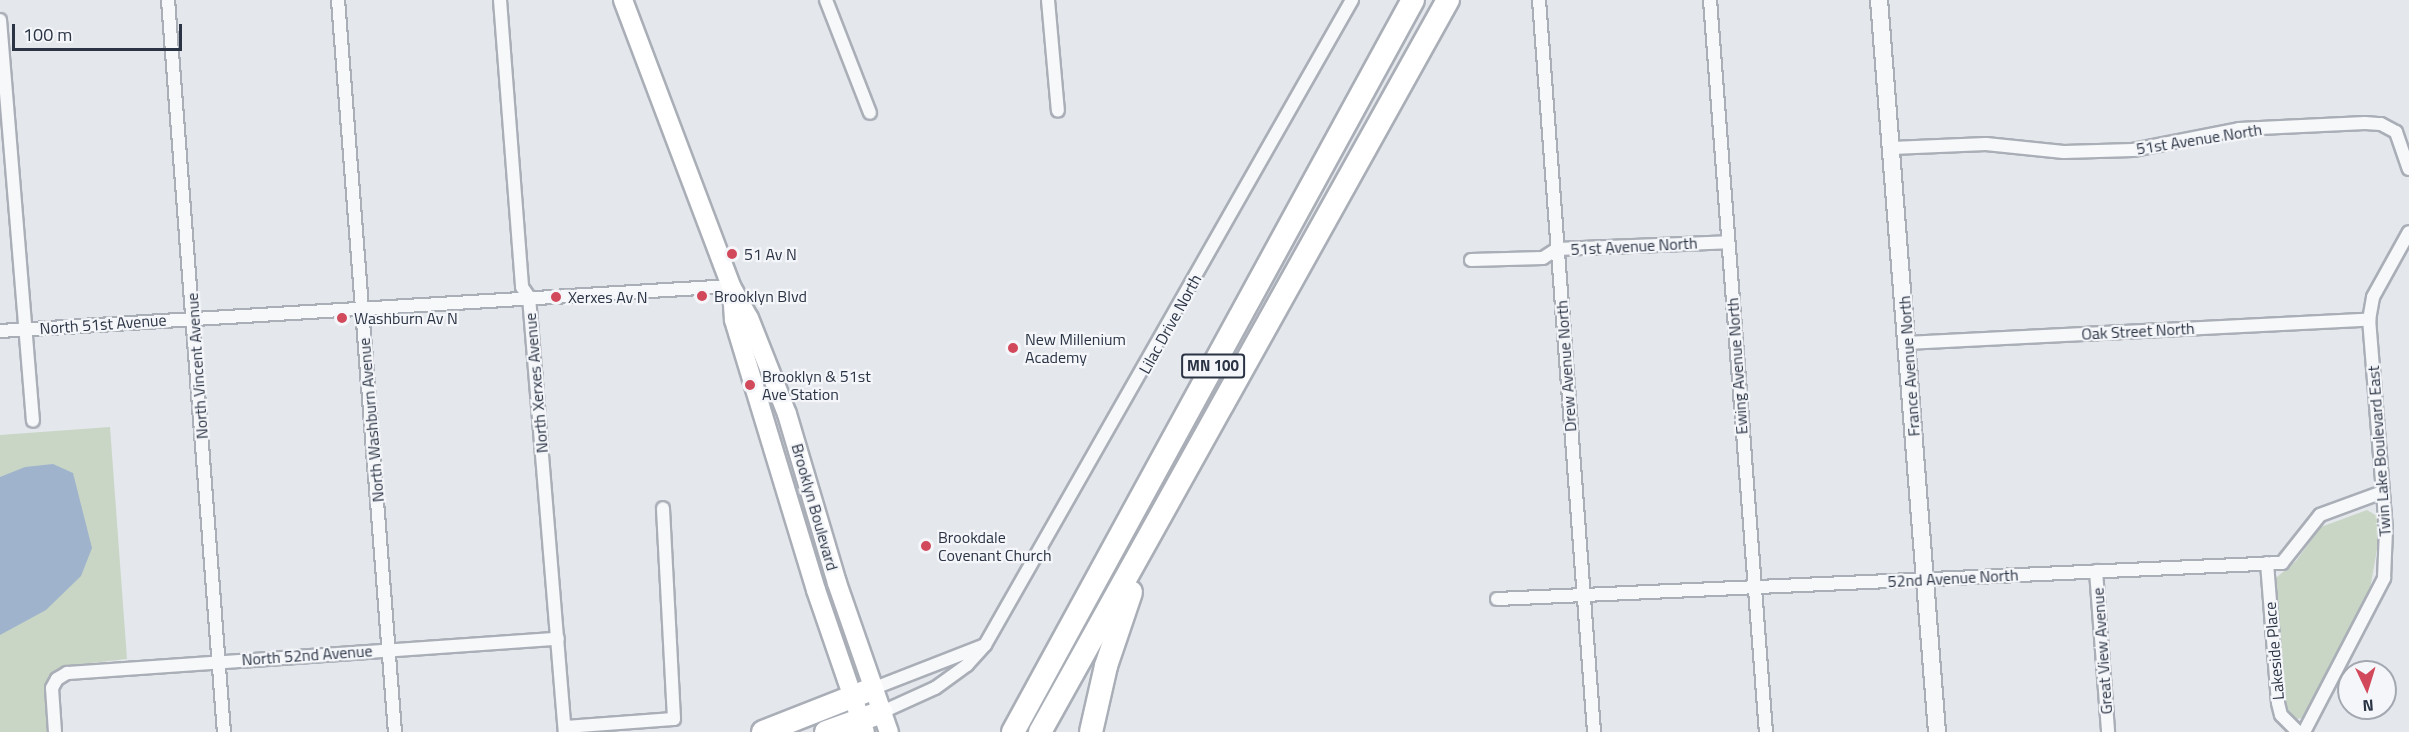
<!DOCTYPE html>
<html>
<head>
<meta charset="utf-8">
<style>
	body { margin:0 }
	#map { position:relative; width:2409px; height:732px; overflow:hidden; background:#e4e7ec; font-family:"Titillium Web",sans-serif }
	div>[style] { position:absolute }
	.green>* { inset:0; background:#c9d6c5 }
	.water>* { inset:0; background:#9fb4cc }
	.roads { filter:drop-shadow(2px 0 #a9aeb7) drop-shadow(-2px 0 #a9aeb7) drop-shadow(0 2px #a9aeb7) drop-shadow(0 -2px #a9aeb7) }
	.minor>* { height:12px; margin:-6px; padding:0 6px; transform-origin:6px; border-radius:6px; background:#f7f8fa }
	.tertiary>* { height:16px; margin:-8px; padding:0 8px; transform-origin:8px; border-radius:8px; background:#f7f8fa }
	.secondary>* { height:18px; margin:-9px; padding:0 9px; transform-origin:9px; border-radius:9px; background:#fff }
	.motorway>* { height:22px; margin:-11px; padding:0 11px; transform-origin:11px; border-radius:11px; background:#fff }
	.dots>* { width:16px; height:16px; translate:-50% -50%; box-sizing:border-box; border:3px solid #f4f6f9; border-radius:50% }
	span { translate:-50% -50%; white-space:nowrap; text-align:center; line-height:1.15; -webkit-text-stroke:4.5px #f4f6f9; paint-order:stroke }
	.shield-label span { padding:2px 4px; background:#f4f6f9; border:2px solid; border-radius:4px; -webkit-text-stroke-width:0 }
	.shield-label { font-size:15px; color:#2b3445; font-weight:700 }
	.street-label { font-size:16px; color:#2b3445 }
	.poi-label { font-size:16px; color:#2b3445 }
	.left { translate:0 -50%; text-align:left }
	.north { position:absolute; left:2337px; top:660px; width:60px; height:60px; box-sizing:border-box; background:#f4f6f9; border:2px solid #a4a8b1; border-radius:50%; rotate:176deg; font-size:16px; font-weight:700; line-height:24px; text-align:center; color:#2b3445 }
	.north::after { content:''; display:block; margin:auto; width:21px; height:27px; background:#d1495b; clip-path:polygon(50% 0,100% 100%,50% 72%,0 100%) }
	.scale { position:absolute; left:12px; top:24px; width:170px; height:27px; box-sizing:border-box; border:3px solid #2b3445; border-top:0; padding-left:8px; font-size:18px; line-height:21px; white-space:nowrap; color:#2b3445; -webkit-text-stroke:4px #f4f6f9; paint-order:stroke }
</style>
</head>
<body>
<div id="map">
	<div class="green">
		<i style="clip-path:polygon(110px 427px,127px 659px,64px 666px,48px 677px,48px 732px,0 732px,0 435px)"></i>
		<i style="clip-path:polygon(2367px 510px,2377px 516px,2379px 538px,2370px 589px,2303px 718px,2296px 719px,2285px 705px,2276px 578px,2296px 561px,2321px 527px)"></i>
	</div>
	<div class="water">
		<i style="clip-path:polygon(53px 464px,73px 473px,92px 548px,81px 576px,46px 610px,0 635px,0 477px,25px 467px)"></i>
	</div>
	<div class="roads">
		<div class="minor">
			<i style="left:168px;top:0;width:734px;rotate:85.63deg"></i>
			<i style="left:338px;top:0;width:734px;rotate:85.55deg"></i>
			<i style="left:500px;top:0;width:288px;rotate:85.6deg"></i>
			<i style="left:522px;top:287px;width:12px;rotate:55deg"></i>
			<i style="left:529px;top:297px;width:436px;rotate:85.3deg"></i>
			<i style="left:826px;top:0;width:121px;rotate:68.7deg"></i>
			<i style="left:1048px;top:0;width:111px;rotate:84.9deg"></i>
			<i style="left:1539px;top:0;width:734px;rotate:85.7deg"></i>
			<i style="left:1710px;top:0;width:734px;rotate:85.63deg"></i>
			<i style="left:0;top:20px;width:402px;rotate:85.3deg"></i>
			<i style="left:1892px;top:148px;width:94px;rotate:-2.4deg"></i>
			<i style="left:1986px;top:144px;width:78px;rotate:5.9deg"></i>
			<i style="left:2064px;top:152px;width:69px;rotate:-1.7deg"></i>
			<i style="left:2133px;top:150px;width:108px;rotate:-11.2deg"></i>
			<i style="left:2239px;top:129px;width:126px;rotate:-2.7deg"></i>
			<i style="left:2365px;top:123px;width:16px;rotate:4deg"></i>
			<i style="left:2381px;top:124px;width:17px;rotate:28deg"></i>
			<i style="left:2396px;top:132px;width:39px;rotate:71deg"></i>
			<i style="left:1471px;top:260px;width:72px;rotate:-1.6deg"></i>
			<i style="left:1543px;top:258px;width:17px;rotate:-33deg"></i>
			<i style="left:1557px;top:249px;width:171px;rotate:-2.3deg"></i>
			<i style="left:0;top:331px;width:732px;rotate:-3.52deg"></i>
			<i style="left:1907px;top:343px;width:463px;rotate:-2.9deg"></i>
			<i style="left:2267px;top:563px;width:140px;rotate:85.5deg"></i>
			<i style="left:2278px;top:703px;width:12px;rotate:76deg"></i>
			<i style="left:2281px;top:715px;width:24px;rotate:45deg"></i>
			<i style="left:2096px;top:571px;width:161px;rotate:85.7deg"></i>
			<i style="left:1497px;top:599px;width:786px;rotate:-2.63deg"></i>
			<i style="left:2282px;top:563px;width:61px;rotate:-51.6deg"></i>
			<i style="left:2320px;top:515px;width:67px;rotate:-20.1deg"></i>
			<i style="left:985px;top:645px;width:742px;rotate:-60.36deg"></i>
			<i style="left:872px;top:689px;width:121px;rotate:-21.3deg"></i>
			<i style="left:985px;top:645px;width:27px;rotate:132deg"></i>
			<i style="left:967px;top:665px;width:39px;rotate:144deg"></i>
			<i style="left:935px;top:688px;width:58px;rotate:155.6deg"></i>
			<i style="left:565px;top:727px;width:109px;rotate:-4.2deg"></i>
			<i style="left:674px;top:719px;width:211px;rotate:-93deg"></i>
			<i style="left:55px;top:732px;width:44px;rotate:-93.9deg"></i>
			<i style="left:52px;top:688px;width:10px;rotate:-61deg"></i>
			<i style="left:57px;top:679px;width:12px;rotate:-31deg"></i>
			<i style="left:67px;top:673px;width:492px;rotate:-4deg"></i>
			<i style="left:2304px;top:732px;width:174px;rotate:-62.5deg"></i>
			<i style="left:2384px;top:578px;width:48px;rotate:-87.6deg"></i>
			<i style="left:2386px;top:530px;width:211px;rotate:-94.6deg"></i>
			<i style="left:2369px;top:320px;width:23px;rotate:-80deg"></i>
			<i style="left:2373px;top:297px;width:74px;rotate:-61deg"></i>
		</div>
		<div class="tertiary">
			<i style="left:1879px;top:0;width:734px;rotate:85.47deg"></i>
		</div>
		<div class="secondary">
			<i style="left:623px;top:0;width:306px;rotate:69.3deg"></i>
			<i style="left:731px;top:286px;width:37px;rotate:61deg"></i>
			<i style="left:749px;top:318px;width:103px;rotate:68.4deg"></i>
			<i style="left:787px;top:414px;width:176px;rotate:73.5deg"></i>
			<i style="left:837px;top:583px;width:158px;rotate:70.8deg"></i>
			<i style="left:732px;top:291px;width:29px;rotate:86deg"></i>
			<i style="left:734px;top:320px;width:282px;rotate:73.1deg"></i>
			<i style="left:816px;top:590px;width:150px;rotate:71deg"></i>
		</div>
		<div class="motorway">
			<i style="left:763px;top:732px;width:117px;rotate:-21.5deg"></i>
			<i style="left:826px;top:732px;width:59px;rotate:-19.7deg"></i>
			<i style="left:1013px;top:732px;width:834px;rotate:-61.35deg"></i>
			<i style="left:1040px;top:732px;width:838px;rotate:-60.87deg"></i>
			<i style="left:1091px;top:732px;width:68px;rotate:-77.2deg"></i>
			<i style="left:1106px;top:666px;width:78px;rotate:-71.3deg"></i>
		</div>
	</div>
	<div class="dots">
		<i style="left:732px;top:254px;background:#d1495b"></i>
		<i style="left:702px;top:296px;background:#d1495b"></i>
		<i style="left:556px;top:297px;background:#d1495b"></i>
		<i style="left:342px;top:318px;background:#d1495b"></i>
		<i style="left:1013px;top:348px;background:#d1495b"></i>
		<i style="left:750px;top:385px;background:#d1495b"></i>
		<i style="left:926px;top:546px;background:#d1495b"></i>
	</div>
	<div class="shield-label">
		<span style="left:1213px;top:366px">MN 100</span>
	</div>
	<div class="street-label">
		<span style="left:2199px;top:139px;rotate:-9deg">51st Avenue North</span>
		<span style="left:1634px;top:246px;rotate:-3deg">51st Avenue North</span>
		<span style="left:103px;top:324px;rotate:-4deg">North 51st Avenue</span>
		<span style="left:1170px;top:324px;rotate:-61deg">Lilac Drive North</span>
		<span style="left:2138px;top:331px;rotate:-3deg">Oak Street North</span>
		<span style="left:197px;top:366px;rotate:-94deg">North Vincent Avenue</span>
		<span style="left:1566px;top:366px;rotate:-94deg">Drew Avenue North</span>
		<span style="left:1737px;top:366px;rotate:-94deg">Ewing Avenue North</span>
		<span style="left:1909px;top:366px;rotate:-94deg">France Avenue North</span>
		<span style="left:536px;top:383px;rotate:-95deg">North Xerxes Avenue</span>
		<span style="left:371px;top:420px;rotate:-95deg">North Washburn Avenue</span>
		<span style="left:2379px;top:451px;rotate:-94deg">Twin Lake Boulevard East</span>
		<span style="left:815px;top:507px;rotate:74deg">Brooklyn Boulevard</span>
		<span style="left:1953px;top:578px;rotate:-3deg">52nd Avenue North</span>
		<span style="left:2102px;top:651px;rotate:-94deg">Great View Avenue</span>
		<span style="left:2274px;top:651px;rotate:-95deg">Lakeside Place</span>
		<span style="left:307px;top:655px;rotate:-4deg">North 52nd Avenue</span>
	</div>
	<div class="poi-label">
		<span class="left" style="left:744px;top:254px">51 Av N</span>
		<span class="left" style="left:714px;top:296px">Brooklyn Blvd</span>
		<span class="left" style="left:568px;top:297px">Xerxes Av N</span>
		<span class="left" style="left:354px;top:318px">Washburn Av N</span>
		<span class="left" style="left:1025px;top:348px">New Millenium<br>Academy</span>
		<span class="left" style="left:762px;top:385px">Brooklyn &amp; 51st<br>Ave Station</span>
		<span class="left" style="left:938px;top:546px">Brookdale<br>Covenant Church</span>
	</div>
	<div class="north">N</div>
	<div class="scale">100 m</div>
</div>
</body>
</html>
